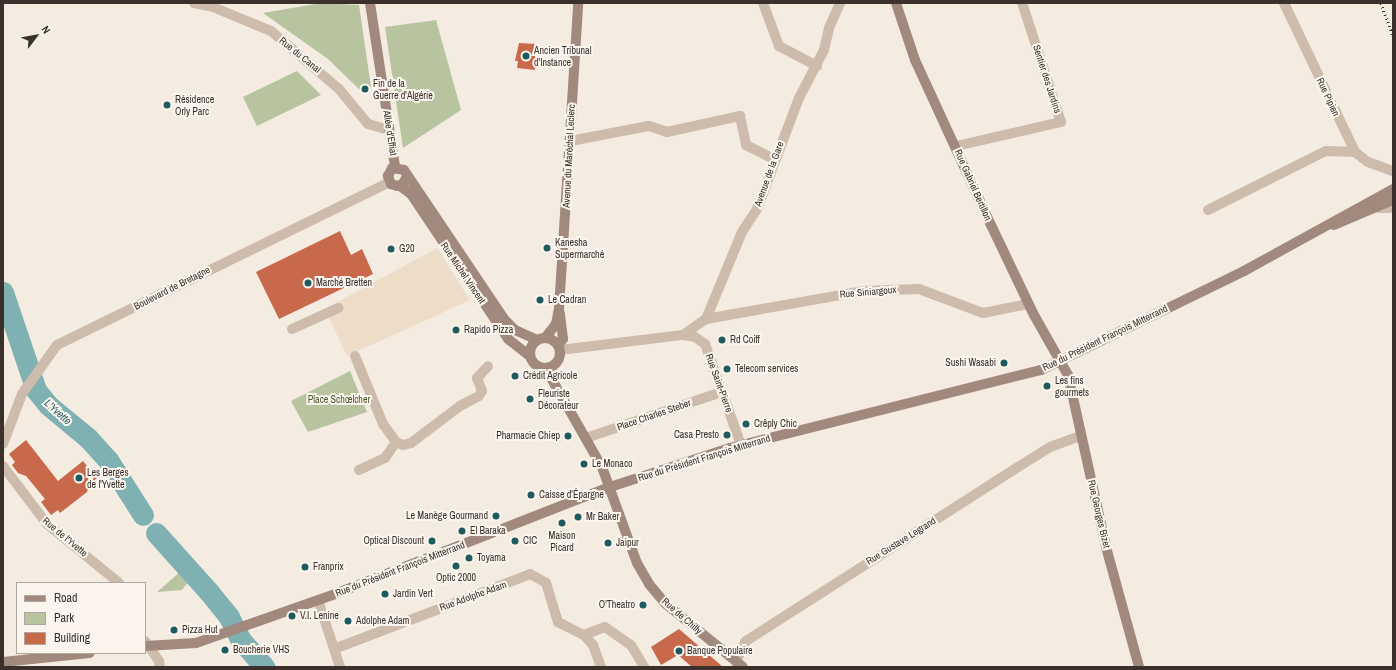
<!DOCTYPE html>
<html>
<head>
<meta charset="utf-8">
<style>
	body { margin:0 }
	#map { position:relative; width:1396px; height:670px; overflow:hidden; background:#f4ebe1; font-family:"Archivo Narrow",sans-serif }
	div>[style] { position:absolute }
	.green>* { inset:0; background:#b8c4a0 }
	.plaza>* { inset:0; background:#ecdcc8 }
	.river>* { height:21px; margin:-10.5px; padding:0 10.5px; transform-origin:10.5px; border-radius:10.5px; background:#7fb0b2 }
	.building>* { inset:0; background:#c8694b }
	.street>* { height:10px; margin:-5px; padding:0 5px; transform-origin:5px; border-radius:5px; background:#cdbbac }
	.secondary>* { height:10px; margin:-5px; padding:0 5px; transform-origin:5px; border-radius:5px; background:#a18a7d }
	.secondary>.ring { margin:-5px; padding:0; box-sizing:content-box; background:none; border:10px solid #a18a7d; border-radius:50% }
	.rail>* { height:3px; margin-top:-1.5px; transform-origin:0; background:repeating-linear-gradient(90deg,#3b302b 0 1px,transparent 0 4px) }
	.dots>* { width:11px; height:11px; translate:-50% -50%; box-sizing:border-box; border:2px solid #fbf5ee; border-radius:50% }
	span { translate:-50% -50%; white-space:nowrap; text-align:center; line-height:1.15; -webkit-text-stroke:4px #fbf5ee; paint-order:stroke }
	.poi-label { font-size:10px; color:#3b302b }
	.left { translate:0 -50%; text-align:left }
	.right { translate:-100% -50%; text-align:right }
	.street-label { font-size:10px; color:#3b302b }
	.park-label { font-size:10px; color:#4a5a2e }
	.water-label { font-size:11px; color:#1f5a5e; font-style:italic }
	.frame { position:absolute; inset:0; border:4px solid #3b302b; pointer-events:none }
	.legend { position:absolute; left:16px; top:582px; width:130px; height:72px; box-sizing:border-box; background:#fbf5ee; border:1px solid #aea6a0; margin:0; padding:5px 7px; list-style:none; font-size:12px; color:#3b302b }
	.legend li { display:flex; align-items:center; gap:8px; height:20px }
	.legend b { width:20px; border:1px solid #aea6a0 }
	.north { position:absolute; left:16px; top:16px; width:40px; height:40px; -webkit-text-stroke:3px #fbf5ee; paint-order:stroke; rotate:58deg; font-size:11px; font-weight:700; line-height:16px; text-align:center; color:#3b302b }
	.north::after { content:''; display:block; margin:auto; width:14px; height:18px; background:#3b302b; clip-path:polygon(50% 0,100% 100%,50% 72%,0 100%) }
</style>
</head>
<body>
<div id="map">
	<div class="green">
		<i style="clip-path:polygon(321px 3px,359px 5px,371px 87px,365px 85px,361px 91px,328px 59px,263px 13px)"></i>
		<i style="clip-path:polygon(436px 20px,461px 110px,403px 148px,385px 27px)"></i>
		<i style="clip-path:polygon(297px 71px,321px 95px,257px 126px,243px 97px)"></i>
		<i style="clip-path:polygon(350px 371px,367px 412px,308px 432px,291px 401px)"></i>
		<i style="clip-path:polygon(180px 572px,189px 581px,182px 590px,157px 592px)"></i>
	</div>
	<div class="plaza">
		<i style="clip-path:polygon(437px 248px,470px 300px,347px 356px,325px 309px)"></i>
	</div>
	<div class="river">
		<i style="left:3px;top:292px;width:103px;rotate:71.4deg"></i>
		<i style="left:36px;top:390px;width:19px;rotate:51deg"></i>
		<i style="left:48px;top:405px;width:52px;rotate:39.5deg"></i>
		<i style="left:88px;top:438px;width:30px;rotate:48deg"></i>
		<i style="left:108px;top:460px;width:65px;rotate:57.5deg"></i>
		<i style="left:156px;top:533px;width:79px;rotate:48.1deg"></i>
		<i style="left:209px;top:592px;width:32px;rotate:51deg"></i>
		<i style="left:229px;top:617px;width:25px;rotate:63deg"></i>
		<i style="left:240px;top:639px;width:37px;rotate:49deg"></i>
	</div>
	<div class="building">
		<i style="clip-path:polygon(519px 43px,536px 44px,535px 70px,517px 68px,518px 61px,515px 61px)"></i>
		<i style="clip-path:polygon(340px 231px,351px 255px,362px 249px,373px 274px,279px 319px,256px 272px)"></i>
		<i style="clip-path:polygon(26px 440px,58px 481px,83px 461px,97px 478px,90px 484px,87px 492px,60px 513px,58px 510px,51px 515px,41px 502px,45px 499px,26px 476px,18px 473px,12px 465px,15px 462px,9px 454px)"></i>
		<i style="clip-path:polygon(679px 629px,723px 667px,692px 667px,678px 655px,661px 665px,651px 647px)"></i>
	</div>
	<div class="street">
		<i style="left:194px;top:3px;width:19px;rotate:12deg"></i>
		<i style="left:213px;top:7px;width:63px;rotate:22.5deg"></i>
		<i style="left:271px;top:31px;width:89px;rotate:40.5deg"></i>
		<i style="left:339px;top:89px;width:45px;rotate:50.4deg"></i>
		<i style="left:368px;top:124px;width:22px;rotate:16deg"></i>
		<i style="left:763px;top:3px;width:46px;rotate:69.6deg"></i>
		<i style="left:779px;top:46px;width:43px;rotate:27.8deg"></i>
		<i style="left:1284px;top:3px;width:165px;rotate:64.5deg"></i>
		<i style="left:1355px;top:152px;width:16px;rotate:38deg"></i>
		<i style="left:1368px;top:162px;width:27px;rotate:20deg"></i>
		<i style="left:570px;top:141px;width:80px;rotate:-10.8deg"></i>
		<i style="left:649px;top:126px;width:19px;rotate:18deg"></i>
		<i style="left:667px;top:132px;width:75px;rotate:-12.4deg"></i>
		<i style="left:740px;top:116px;width:30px;rotate:78deg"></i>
		<i style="left:746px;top:145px;width:31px;rotate:27deg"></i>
		<i style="left:956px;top:146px;width:108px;rotate:-12.9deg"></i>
		<i style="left:1061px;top:122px;width:125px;rotate:-108.1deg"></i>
		<i style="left:1379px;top:208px;width:14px"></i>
		<i style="left:1208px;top:210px;width:132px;rotate:-26.6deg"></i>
		<i style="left:1326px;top:151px;width:29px;rotate:2deg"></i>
		<i style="left:706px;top:319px;width:159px;rotate:-10.1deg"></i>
		<i style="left:863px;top:291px;width:56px;rotate:-2deg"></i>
		<i style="left:919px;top:289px;width:68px;rotate:20.6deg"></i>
		<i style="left:983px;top:313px;width:46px;rotate:-11.3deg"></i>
		<i style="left:292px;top:329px;width:51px;rotate:-24.5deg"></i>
		<i style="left:683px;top:335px;width:28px;rotate:-35deg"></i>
		<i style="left:706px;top:319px;width:94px;rotate:-67.5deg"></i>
		<i style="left:742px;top:232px;width:27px;rotate:-57deg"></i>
		<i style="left:757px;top:209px;width:119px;rotate:-69.3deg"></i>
		<i style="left:799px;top:98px;width:54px;rotate:-62.5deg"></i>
		<i style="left:824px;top:50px;width:23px;rotate:-77deg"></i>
		<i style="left:829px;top:28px;width:27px;rotate:-66deg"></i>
		<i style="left:560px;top:350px;width:124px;rotate:-7deg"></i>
		<i style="left:683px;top:335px;width:12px;rotate:9deg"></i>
		<i style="left:695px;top:337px;width:12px;rotate:35deg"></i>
		<i style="left:705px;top:344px;width:107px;rotate:70.4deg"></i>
		<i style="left:355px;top:356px;width:74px;rotate:67.6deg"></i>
		<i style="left:383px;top:424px;width:22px;rotate:54deg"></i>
		<i style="left:396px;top:442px;width:8px;rotate:23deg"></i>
		<i style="left:403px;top:445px;width:8px;rotate:-14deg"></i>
		<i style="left:411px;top:443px;width:61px;rotate:-37.1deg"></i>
		<i style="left:460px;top:406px;width:21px;rotate:-28deg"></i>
		<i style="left:479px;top:396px;width:6px;rotate:-59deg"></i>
		<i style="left:482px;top:391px;width:14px;rotate:-111deg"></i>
		<i style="left:477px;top:378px;width:16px;rotate:-47deg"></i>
		<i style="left:586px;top:438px;width:144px;rotate:-18.7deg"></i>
		<i style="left:3px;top:444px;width:53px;rotate:-69.2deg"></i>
		<i style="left:22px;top:394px;width:60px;rotate:-54.5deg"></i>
		<i style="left:57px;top:345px;width:370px;rotate:-26.1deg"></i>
		<i style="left:3px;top:466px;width:73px;rotate:52.8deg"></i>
		<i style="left:47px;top:524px;width:93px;rotate:39.3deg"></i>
		<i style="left:359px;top:470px;width:29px;rotate:-25deg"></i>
		<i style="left:385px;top:458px;width:19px;rotate:-55deg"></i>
		<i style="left:318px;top:600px;width:71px;rotate:71.8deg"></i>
		<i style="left:584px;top:635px;width:13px;rotate:48deg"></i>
		<i style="left:593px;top:645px;width:23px;rotate:70deg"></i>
		<i style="left:145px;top:641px;width:24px;rotate:55deg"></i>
		<i style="left:159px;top:661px;width:6px;rotate:81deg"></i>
		<i style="left:334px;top:649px;width:210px;rotate:-20.9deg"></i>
		<i style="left:530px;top:574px;width:18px;rotate:29deg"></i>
		<i style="left:546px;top:583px;width:41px;rotate:72.9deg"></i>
		<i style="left:558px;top:622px;width:29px;rotate:27deg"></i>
		<i style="left:584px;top:635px;width:22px;rotate:-21deg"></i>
		<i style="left:605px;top:627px;width:32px;rotate:35deg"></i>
		<i style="left:631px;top:645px;width:26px;rotate:59deg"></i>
		<i style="left:736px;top:662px;width:23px;rotate:-65deg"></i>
		<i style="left:746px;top:641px;width:338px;rotate:-32.6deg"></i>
		<i style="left:1031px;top:459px;width:22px;rotate:-32deg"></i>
		<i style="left:1050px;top:447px;width:33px;rotate:-20deg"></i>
	</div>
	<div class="secondary">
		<i style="left:370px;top:3px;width:166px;rotate:81.3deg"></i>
		<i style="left:896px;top:3px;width:60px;rotate:71.6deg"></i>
		<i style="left:915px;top:60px;width:182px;rotate:65.3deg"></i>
		<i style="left:991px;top:225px;width:100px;rotate:64.5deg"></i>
		<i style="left:1034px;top:315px;width:69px;rotate:60.5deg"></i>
		<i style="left:1068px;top:375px;width:176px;rotate:77.5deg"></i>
		<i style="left:1106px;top:547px;width:124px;rotate:74.6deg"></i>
		<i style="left:407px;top:176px;width:9px;rotate:117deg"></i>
		<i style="left:403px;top:184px;width:6px;rotate:162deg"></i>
		<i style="left:397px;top:186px;width:6px;rotate:-162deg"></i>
		<i style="left:391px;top:184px;width:9px;rotate:-111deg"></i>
		<i style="left:388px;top:176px;width:9px;rotate:-63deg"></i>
		<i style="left:392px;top:168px;width:12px;rotate:9deg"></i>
		<i style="left:404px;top:170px;width:179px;rotate:56.1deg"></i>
		<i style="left:504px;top:319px;width:16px;rotate:45deg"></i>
		<i style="left:515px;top:330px;width:24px;rotate:24deg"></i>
		<i style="left:400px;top:186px;width:14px;rotate:36deg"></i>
		<i style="left:411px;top:194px;width:174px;rotate:56.2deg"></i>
		<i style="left:508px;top:339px;width:28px;rotate:38deg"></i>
		<i style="left:1334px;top:225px;width:64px;rotate:-23deg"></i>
		<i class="ring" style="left:530px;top:338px;width:20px;height:20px"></i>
		<i style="left:545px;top:338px;width:18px;rotate:-52deg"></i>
		<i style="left:556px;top:324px;width:15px;rotate:-79deg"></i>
		<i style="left:559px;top:309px;width:307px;rotate:-86.4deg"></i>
		<i style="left:558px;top:345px;width:8px;rotate:-50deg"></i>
		<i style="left:563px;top:339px;width:26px;rotate:-97deg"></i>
		<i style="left:546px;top:369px;width:113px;rotate:60.3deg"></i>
		<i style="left:602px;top:467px;width:102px;rotate:70deg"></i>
		<i style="left:637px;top:563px;width:24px;rotate:60deg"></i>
		<i style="left:649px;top:584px;width:26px;rotate:50deg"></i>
		<i style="left:666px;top:604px;width:99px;rotate:39.3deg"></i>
		<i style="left:145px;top:646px;width:51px;rotate:-3.4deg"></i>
		<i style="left:196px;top:643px;width:147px;rotate:-19.4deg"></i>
		<i style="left:335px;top:594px;width:295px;rotate:-21.3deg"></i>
		<i style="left:610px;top:487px;width:126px;rotate:-18deg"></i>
		<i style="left:730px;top:448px;width:321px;rotate:-14.1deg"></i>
		<i style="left:1041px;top:370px;width:226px;rotate:-26deg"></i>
		<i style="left:1244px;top:271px;width:170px;rotate:-28.8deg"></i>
		<i style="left:3px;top:662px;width:87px;rotate:-5.9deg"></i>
	</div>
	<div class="rail">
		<i style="left:1381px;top:3px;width:35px;rotate:70deg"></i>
	</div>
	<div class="dots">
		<i style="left:526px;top:56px;background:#1f5a5e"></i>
		<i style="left:365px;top:89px;background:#1f5a5e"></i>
		<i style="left:167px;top:105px;background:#1f5a5e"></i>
		<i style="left:547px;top:248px;background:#1f5a5e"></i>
		<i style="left:391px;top:249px;background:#1f5a5e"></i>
		<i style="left:308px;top:283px;background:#1f5a5e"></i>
		<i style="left:540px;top:300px;background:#1f5a5e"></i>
		<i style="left:456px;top:330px;background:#1f5a5e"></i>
		<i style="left:722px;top:340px;background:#1f5a5e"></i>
		<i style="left:1004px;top:363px;background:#1f5a5e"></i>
		<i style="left:727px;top:369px;background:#1f5a5e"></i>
		<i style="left:515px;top:376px;background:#1f5a5e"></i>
		<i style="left:1047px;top:386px;background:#1f5a5e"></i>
		<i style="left:530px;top:399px;background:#1f5a5e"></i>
		<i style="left:746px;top:424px;background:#1f5a5e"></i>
		<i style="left:727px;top:435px;background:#1f5a5e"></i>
		<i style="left:568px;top:436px;background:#1f5a5e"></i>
		<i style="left:584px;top:464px;background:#1f5a5e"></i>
		<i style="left:79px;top:478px;background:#1f5a5e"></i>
		<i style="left:531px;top:495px;background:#1f5a5e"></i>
		<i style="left:496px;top:516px;background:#1f5a5e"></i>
		<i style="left:578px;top:517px;background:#1f5a5e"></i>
		<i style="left:562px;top:523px;background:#1f5a5e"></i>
		<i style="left:462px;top:531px;background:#1f5a5e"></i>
		<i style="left:432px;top:541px;background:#1f5a5e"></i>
		<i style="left:515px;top:541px;background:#1f5a5e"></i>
		<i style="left:608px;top:543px;background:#1f5a5e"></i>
		<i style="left:469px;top:558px;background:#1f5a5e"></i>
		<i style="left:456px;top:566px;background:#1f5a5e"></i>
		<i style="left:305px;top:567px;background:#1f5a5e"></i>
		<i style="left:385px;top:594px;background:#1f5a5e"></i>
		<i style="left:643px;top:605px;background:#1f5a5e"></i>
		<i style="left:292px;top:616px;background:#1f5a5e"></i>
		<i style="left:348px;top:621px;background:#1f5a5e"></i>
		<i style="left:174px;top:630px;background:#1f5a5e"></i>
		<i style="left:225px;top:650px;background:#1f5a5e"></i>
		<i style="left:679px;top:651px;background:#1f5a5e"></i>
	</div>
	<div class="poi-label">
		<span class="left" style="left:534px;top:56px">Ancien Tribunal<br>d'Instance</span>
		<span class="left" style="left:373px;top:89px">Fin de la<br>Guerre d'Algérie</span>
		<span class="left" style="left:175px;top:105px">Résidence<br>Orly Parc</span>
		<span class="left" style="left:555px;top:248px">Kanesha<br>Supermarché</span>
		<span class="left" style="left:399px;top:249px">G20</span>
		<span class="left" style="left:316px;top:283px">Marché Bretten</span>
		<span class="left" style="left:548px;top:300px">Le Cadran</span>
		<span class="left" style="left:464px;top:330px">Rapido Pizza</span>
		<span class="left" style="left:730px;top:340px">Rd Coiff</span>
		<span class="right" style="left:996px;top:363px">Sushi Wasabi</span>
		<span class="left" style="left:735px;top:369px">Telecom services</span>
		<span class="left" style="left:523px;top:376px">Crédit Agricole</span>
		<span class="left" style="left:1055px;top:386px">Les fins<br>gourmets</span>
		<span class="left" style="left:538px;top:399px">Fleuriste<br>Décorateur</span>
		<span class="left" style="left:754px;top:424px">Crêply Chic</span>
		<span class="right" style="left:719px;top:435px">Casa Presto</span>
		<span class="right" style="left:560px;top:436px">Pharmacie Chiep</span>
		<span class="left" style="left:592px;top:464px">Le Monaco</span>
		<span class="left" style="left:87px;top:478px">Les Berges<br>de l'Yvette</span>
		<span class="left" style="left:539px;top:495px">Caisse d'Épargne</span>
		<span class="right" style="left:488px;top:516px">Le Manège Gourmand</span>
		<span class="left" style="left:586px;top:517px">Mr Baker</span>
		<span class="left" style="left:470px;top:531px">El Baraka</span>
		<span style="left:562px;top:541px">Maison<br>Picard</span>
		<span class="right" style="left:424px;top:541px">Optical Discount</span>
		<span class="left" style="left:523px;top:541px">CIC</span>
		<span class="left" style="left:616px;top:543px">Jaipur</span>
		<span class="left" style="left:477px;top:558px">Toyama</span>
		<span class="left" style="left:313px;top:567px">Franprix</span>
		<span style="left:456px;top:578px">Optic 2000</span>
		<span class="left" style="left:393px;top:594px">Jardin Vert</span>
		<span class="right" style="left:635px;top:605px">O'Theatro</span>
		<span class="left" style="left:300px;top:616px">V.I. Lenine</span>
		<span class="left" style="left:356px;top:621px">Adolphe Adam</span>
		<span class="left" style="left:182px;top:630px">Pizza Hut</span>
		<span class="left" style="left:233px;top:650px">Boucherie VHS</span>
		<span class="left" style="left:687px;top:651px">Banque Populaire</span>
	</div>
	<div class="street-label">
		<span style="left:300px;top:55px;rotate:39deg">Rue du Canal</span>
		<span style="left:1047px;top:79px;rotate:72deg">Sentier des Jardins</span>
		<span style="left:1328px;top:97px;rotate:65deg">Rue Pipien</span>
		<span style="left:390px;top:133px;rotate:81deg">Allée d'Effiat</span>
		<span style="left:569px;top:156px;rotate:-87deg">Avenue du Maréchal Leclerc</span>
		<span style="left:769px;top:174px;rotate:-70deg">Avenue de la Gare</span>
		<span style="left:973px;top:185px;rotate:66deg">Rue Gabriel Bertillon</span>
		<span style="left:463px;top:273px;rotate:56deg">Rue Michel Vincent</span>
		<span style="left:172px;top:288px;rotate:-27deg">Boulevard de Bretagne</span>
		<span style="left:868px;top:292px;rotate:-5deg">Rue Siniargoux</span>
		<span style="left:1105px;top:338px;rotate:-26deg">Rue du Président François Mitterrand</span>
		<span style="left:719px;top:383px;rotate:70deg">Rue Saint-Pierre</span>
		<span style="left:654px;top:415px;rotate:-19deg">Place Charles Steber</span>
		<span style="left:704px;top:458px;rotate:-17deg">Rue du Président François Mitterrand</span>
		<span style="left:1099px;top:514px;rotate:77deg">Rue Georges Bizet</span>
		<span style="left:65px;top:537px;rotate:40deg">Rue de l'Yvette</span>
		<span style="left:901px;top:541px;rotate:-32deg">Rue Gustave Legrand</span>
		<span style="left:400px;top:569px;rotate:-21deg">Rue du Président François Mitterrand</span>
		<span style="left:473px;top:596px;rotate:-20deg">Rue Adolphe Adam</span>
		<span style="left:682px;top:616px;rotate:41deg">Rue de Chilly</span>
	</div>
	<div class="park-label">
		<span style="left:339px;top:400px">Place Schœlcher</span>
	</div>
	<div class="water-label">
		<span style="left:58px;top:412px;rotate:42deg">L'Yvette</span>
	</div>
	<div class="frame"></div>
	<ul class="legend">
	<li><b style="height:5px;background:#a18a7d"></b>Road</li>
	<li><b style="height:11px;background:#b8c4a0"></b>Park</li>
	<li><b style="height:11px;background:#c8694b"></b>Building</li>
	</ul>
	<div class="north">N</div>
</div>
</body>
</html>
